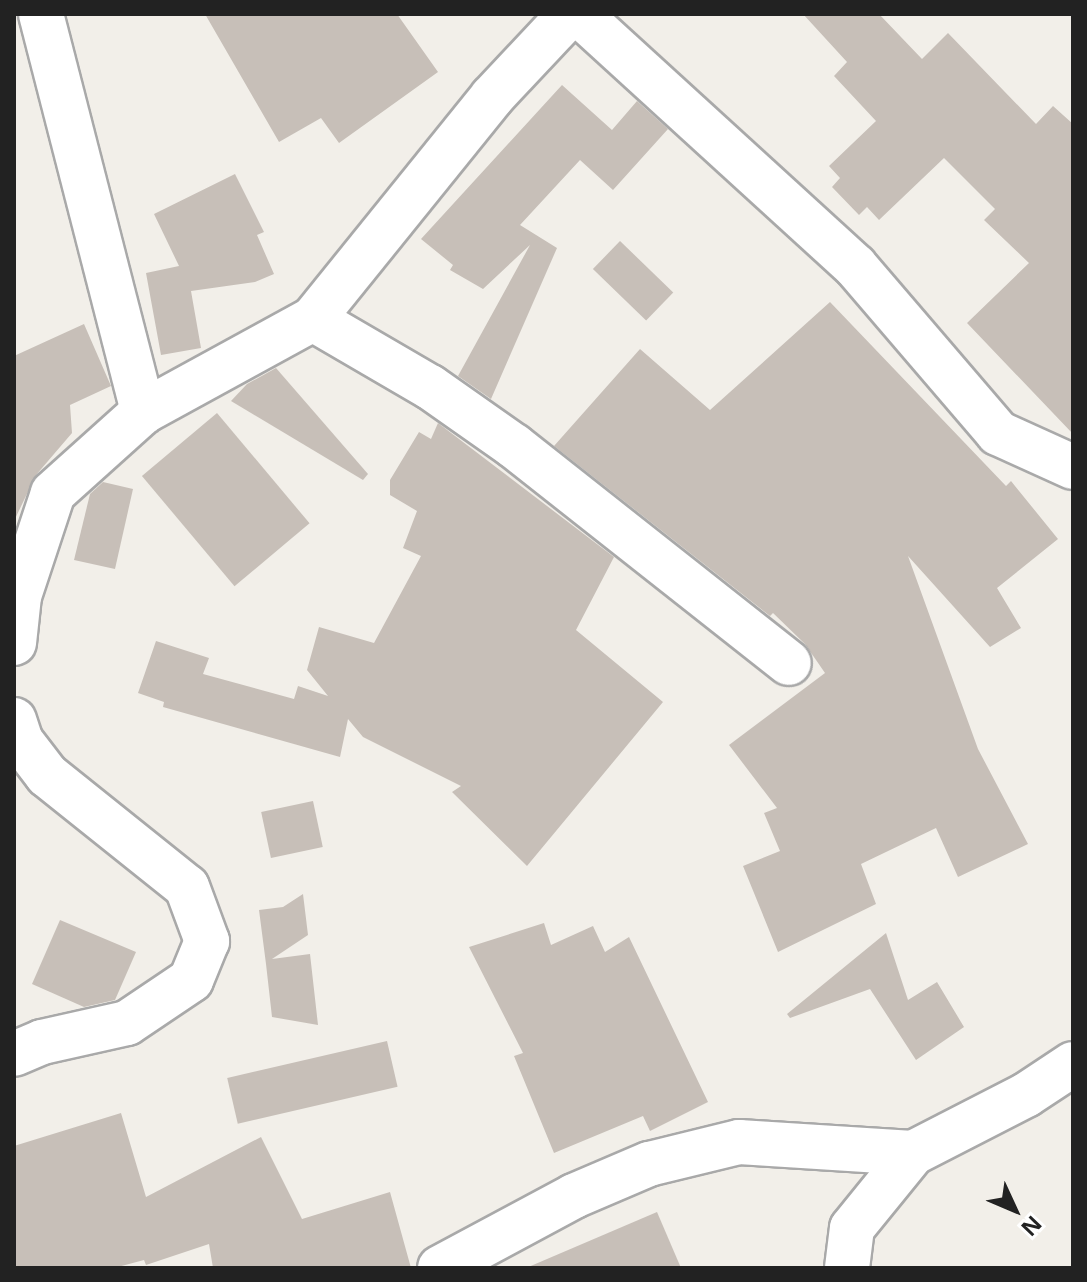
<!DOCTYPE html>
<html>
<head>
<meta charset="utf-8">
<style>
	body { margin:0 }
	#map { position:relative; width:1087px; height:1282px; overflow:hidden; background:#f2efe9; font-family:"Noto Sans",sans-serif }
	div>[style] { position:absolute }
	.building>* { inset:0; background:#c7bfb8; transform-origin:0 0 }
	.roads { filter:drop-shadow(2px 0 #a9a9a9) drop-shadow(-2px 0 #a9a9a9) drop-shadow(0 2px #a9a9a9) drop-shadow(0 -2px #a9a9a9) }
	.street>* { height:44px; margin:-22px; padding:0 22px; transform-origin:22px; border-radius:22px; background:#fff }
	span { translate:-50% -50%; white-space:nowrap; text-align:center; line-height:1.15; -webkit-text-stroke:6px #fff; paint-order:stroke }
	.frame { position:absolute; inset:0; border:16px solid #222; pointer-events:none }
	.north { position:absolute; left:975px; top:1170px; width:80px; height:80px; -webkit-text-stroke:6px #fff; paint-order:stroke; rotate:134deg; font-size:22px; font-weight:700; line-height:32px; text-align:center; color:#222 }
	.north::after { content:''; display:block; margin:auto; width:28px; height:36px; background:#222; clip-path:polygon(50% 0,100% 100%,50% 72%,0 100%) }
</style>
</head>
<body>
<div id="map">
	<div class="building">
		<i style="clip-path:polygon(205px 14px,397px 14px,438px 72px,339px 143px,321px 118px,279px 142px)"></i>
		<i style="clip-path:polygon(803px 14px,879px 14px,922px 59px,948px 33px,1036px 124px,1053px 106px,1073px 124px,1073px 434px,967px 323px,1029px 263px,984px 220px,995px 209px,944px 158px,879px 220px,867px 207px,859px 215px,832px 187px,840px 178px,829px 166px,876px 121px,834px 76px,847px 62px)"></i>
		<i style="clip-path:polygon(562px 85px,612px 130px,637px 101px,668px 129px,613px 190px,580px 160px,520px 225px,557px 248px,491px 399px,458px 376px,530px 245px,483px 289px,450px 270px,453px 265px,421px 239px)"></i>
		<i style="clip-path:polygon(235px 174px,264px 232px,257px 235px,274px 274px,255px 282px,191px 291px,201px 348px,161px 355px,146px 273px,179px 266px,154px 214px)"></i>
		<i style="left:620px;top:241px;width:74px;height:39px;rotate:44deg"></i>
		<i style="clip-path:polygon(830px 302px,1006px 486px,1011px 481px,1058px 539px,997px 588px,1021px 628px,990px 647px,908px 556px,978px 749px,1028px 844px,958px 877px,936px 828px,861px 864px,876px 904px,778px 952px,743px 866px,780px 851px,764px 813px,777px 808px,729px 745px,825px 673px,805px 644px,773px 613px,770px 616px,554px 446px,640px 349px,710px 410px)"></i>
		<i style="clip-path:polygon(84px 324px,111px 386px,70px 405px,72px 433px,36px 475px,14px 521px,14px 356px)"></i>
		<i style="clip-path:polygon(276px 368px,368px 474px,363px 480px,231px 401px,247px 384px)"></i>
		<i style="left:217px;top:413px;width:144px;height:98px;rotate:50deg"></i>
		<i style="clip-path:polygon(438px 423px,614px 557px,576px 630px,663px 702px,527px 866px,452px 792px,461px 786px,363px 737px,348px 719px,340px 757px,163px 707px,164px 702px,138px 693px,156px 641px,209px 658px,203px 674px,294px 699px,298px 686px,328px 696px,307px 670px,319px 627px,374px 643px,421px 556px,403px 548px,417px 511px,390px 495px,390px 480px,419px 432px,431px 439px)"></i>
		<i style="clip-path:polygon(103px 482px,133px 489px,115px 569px,74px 560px,90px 494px)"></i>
		<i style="left:313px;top:801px;width:47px;height:53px;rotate:78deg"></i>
		<i style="clip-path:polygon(303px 894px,308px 935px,272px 959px,310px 954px,318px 1025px,272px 1017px,266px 964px,259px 910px,283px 907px)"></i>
		<i style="clip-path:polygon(60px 920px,136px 952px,115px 1000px,84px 1007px,32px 984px)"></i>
		<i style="clip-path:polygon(544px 923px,551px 945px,593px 926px,605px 952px,629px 937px,708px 1102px,650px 1131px,643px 1116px,554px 1153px,514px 1056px,523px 1053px,469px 947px)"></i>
		<i style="clip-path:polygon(886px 933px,908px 1000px,937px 982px,964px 1027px,916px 1060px,870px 989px,790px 1018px,787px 1014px)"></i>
		<i style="left:387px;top:1041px;width:47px;height:164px;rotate:77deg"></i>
		<i style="clip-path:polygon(121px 1113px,146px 1197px,261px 1137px,302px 1219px,390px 1192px,411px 1268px,213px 1268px,209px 1244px,146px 1265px,144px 1260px,114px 1268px,14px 1268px,14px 1146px)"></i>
		<i style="clip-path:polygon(657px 1212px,681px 1268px,526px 1268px)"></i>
	</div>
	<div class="roads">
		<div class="street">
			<i style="left:41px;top:14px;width:411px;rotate:75.6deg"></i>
			<i style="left:579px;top:14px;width:374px;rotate:42.4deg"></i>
			<i style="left:855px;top:266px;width:220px;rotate:49.4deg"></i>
			<i style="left:998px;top:433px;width:82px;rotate:24.4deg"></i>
			<i style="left:313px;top:319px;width:135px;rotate:30.2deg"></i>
			<i style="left:430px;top:387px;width:103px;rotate:35.1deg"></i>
			<i style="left:514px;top:446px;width:350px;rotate:38.3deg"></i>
			<i style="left:14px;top:643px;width:47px;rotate:-83.9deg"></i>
			<i style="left:19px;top:596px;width:108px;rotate:-71.7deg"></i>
			<i style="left:53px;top:493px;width:121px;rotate:-42deg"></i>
			<i style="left:143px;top:412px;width:194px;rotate:-28.7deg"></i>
			<i style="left:313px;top:319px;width:285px;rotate:-51.1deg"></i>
			<i style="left:492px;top:97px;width:114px;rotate:-46.8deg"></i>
			<i style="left:14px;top:720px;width:22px;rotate:72deg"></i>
			<i style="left:21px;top:741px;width:43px;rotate:52.6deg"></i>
			<i style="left:47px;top:775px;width:179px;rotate:38.7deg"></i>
			<i style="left:187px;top:887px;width:58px;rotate:69.7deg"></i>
			<i style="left:207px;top:941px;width:42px;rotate:112.3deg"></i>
			<i style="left:191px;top:980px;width:77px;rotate:146.1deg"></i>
			<i style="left:127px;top:1023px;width:87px;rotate:167.4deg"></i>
			<i style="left:42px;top:1042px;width:30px;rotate:157deg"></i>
			<i style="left:440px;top:1268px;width:152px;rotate:-28.2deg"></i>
			<i style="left:574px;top:1196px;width:82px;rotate:-23.1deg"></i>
			<i style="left:649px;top:1164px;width:93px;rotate:-13.7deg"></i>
			<i style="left:739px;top:1142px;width:174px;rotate:3.6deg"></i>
			<i style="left:913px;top:1153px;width:127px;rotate:-27.2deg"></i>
			<i style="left:1026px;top:1095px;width:56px;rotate:-33.4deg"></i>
			<i style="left:847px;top:1268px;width:40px;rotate:-82.9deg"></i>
			<i style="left:852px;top:1228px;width:97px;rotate:-50.9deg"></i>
		</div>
	</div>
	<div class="frame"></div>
	<div class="north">N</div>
</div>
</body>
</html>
